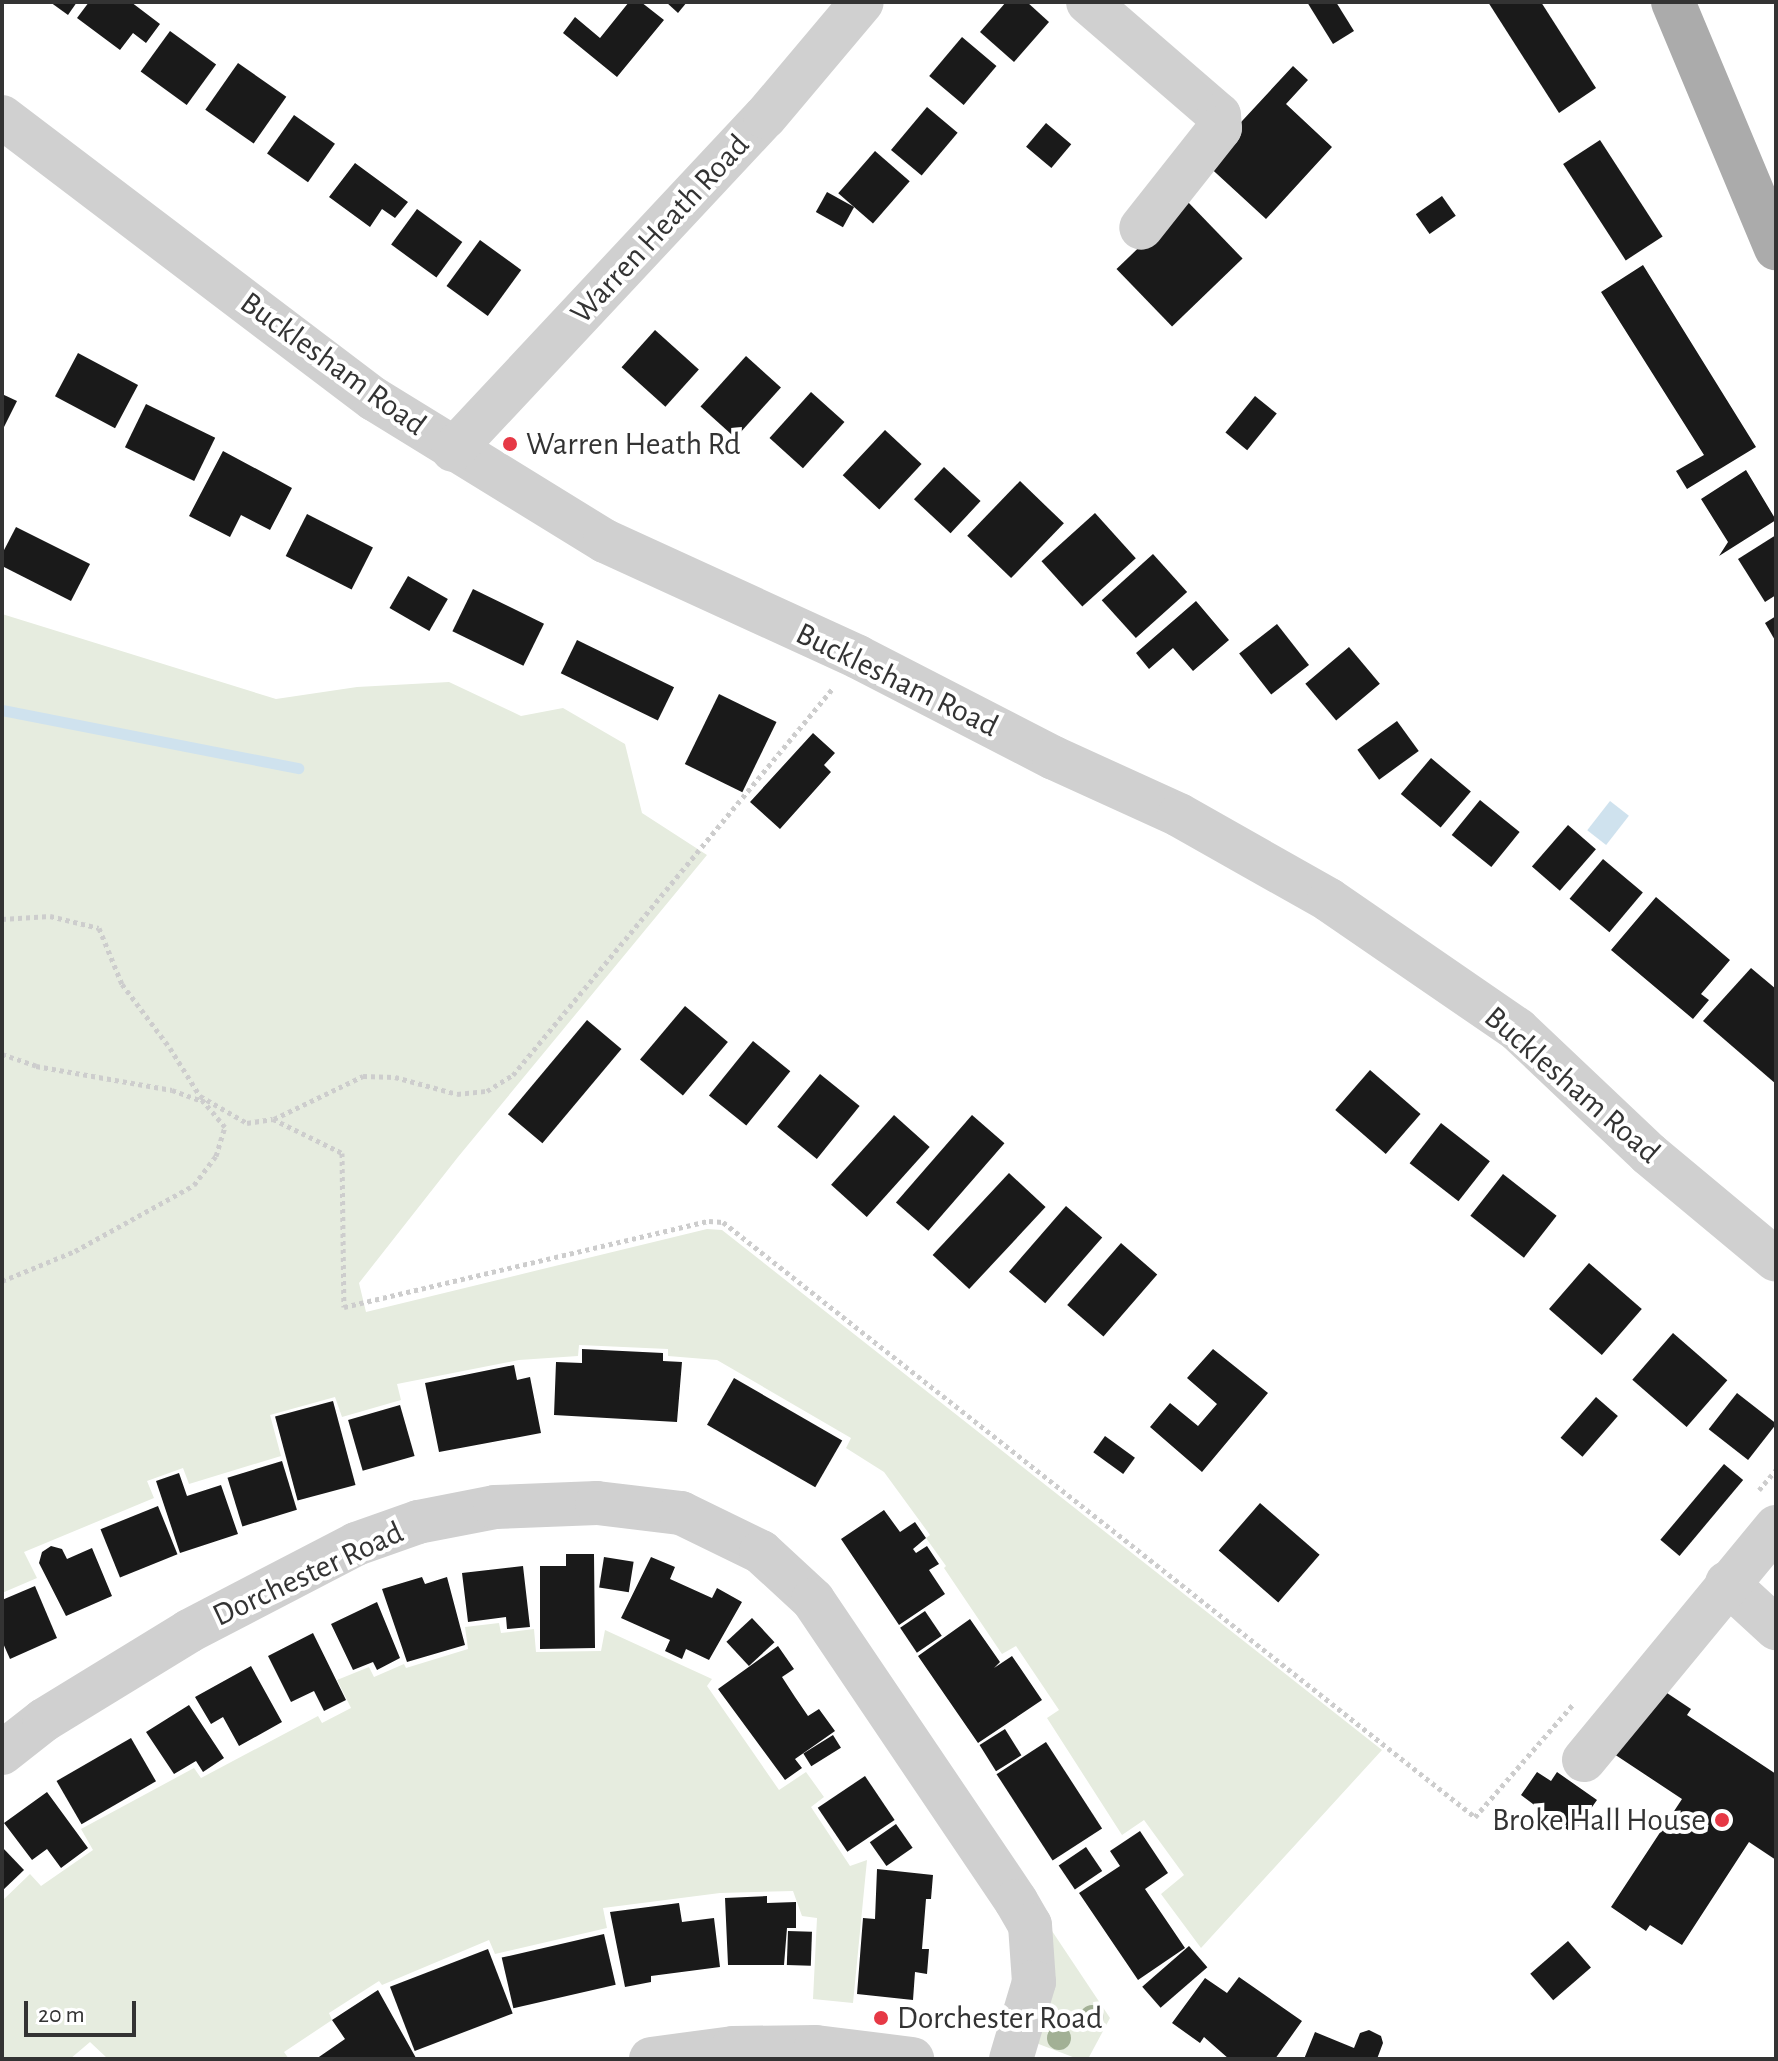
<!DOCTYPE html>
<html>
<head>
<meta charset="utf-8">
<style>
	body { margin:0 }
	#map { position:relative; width:1778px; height:2061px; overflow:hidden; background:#fff; font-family:"Alegreya Sans",sans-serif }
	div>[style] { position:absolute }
	.green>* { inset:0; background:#e6ecdf }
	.water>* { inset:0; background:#cfe2ee; transform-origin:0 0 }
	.stream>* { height:11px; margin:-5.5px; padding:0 5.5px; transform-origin:5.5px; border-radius:5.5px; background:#cfe2ee }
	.building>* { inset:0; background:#1a1a1a; transform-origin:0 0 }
	.path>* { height:5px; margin-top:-2.5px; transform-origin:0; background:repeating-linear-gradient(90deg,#cdcdcd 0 4px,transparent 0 8px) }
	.minor>* { height:44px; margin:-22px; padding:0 22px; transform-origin:22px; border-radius:22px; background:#d0d0d0 }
	.major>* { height:44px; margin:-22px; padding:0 22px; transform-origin:22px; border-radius:22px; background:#ababab }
	.trees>* { width:24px; height:24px; margin:-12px; border-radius:50%; background:#a2b095 }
	.dots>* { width:22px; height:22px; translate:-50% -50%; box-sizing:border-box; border:4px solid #fff; border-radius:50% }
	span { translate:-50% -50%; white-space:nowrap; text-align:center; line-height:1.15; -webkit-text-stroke:8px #fff; paint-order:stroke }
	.street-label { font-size:32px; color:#333 }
	.poi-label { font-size:32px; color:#333 }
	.left { translate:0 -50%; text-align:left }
	.right { translate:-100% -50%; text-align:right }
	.frame { position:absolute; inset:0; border:4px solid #333; pointer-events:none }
	.scale { position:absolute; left:24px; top:2001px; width:112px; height:36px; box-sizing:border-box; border:4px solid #333; border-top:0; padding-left:10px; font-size:24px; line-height:28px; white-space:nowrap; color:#333; -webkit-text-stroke:6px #fff; paint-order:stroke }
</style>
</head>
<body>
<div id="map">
	<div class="green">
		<i style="clip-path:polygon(2px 614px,276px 699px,357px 687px,449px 682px,521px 716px,563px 708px,625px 744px,642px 813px,707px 855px,458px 1157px,359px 1283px,366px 1312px,707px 1229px,722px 1230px,1382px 1750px,1201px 1948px,1161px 1894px,1184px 1875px,1144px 1820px,1122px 1835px,1047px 1718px,1059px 1710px,1016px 1646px,1002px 1654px,944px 1568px,946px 1566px,926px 1538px,930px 1535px,884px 1472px,846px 1448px,851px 1438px,717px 1360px,668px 1356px,668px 1349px,579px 1345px,578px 1356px,519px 1360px,397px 1384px,401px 1400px,342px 1417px,335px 1397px,270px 1415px,281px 1456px,189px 1484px,183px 1468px,147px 1481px,154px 1498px,24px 1552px,37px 1578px,2px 1593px)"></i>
		<i style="clip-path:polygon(499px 1623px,501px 1633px,534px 1629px,536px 1652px,601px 1651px,605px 1630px,712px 1679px,707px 1686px,779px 1790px,806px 1772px,824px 1797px,811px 1807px,850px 1866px,867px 1860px,853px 2003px,813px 1999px,817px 1918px,802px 1916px,793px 1891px,720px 1893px,603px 1908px,607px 1928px,495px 1954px,489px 1940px,382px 1985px,379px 1981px,329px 2013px,332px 2020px,284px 2052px,289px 2059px,108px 2059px,90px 2042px,70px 2059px,2px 2059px,2px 1901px,30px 1874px,41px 1886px,93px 1850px,81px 1829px,194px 1768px,201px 1778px,318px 1716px,322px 1723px,351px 1708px,337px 1680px,369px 1667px,374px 1677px,404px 1664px,406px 1668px,468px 1649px,465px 1627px)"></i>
		<i style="clip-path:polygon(1052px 1931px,1110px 2018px,1088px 2059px,1078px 2059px,1036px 2043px)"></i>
	</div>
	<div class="water">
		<i style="left:1610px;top:801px;width:24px;height:37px;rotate:38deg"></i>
	</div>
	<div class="stream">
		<i style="left:2px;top:710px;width:302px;rotate:11.1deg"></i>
	</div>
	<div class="building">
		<i style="clip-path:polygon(50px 2px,77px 2px,68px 15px)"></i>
		<i style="clip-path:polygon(89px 2px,131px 2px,160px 24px,146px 43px,133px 33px,120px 50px,77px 18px)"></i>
		<i style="clip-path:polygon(629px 2px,641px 2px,664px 20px,617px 77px,563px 33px,575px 17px,600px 38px)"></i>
		<i style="clip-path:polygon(666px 2px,687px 2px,678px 13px)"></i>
		<i style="clip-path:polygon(1006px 2px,1027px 2px,1049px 22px,1014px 62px,980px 32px)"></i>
		<i style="clip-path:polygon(1307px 2px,1336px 2px,1354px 31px,1333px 44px)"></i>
		<i style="clip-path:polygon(1488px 2px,1541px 2px,1596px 88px,1559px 113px)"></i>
		<i style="left:170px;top:31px;width:57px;height:50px;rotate:36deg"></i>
		<i style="left:962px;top:37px;width:45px;height:51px;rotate:40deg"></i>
		<i style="left:238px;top:63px;width:59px;height:57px;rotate:35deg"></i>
		<i style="clip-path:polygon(1293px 66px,1308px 80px,1286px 104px,1332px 147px,1266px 219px,1204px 162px)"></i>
		<i style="left:927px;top:107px;width:40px;height:56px;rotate:40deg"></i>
		<i style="left:294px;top:115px;width:50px;height:47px;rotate:35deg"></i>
		<i style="left:1046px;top:123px;width:33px;height:31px;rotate:40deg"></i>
		<i style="left:1600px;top:140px;width:115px;height:44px;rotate:57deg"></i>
		<i style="left:875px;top:151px;width:46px;height:56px;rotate:41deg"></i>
		<i style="clip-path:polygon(355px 163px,408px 202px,395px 218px,382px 209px,370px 227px,329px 197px)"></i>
		<i style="left:827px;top:192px;width:31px;height:23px;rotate:29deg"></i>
		<i style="left:1442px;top:196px;width:24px;height:32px;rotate:55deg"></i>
		<i style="left:1187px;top:201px;width:80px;height:98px;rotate:46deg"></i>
		<i style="left:417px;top:209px;width:56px;height:44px;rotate:36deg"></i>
		<i style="left:480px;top:240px;width:51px;height:57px;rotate:36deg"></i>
		<i style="clip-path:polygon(1643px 265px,1756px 447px,1687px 489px,1676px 471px,1704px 455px,1601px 292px)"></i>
		<i style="left:655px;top:330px;width:59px;height:50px;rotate:42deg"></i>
		<i style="left:78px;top:353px;width:68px;height:49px;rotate:28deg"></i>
		<i style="left:746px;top:356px;width:47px;height:68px;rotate:42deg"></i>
		<i style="left:811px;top:392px;width:45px;height:62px;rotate:42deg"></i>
		<i style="clip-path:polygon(2px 394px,17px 401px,2px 431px)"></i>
		<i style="left:1255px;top:396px;width:28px;height:47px;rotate:39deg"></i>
		<i style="left:146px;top:404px;width:77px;height:48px;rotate:26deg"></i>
		<i style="left:885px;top:430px;width:50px;height:62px;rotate:43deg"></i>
		<i style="clip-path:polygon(223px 451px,292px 488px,270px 530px,241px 515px,230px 537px,189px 516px)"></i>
		<i style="left:944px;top:467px;width:50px;height:44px;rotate:43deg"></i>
		<i style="clip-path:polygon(1746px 470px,1776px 520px,1719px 556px,1728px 542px,1701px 499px)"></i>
		<i style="left:1020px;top:481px;width:61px;height:76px;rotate:44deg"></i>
		<i style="left:1095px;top:513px;width:61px;height:72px;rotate:48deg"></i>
		<i style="left:307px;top:514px;width:74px;height:47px;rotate:27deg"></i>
		<i style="clip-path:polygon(16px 527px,90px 564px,71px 601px,2px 566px,2px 554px)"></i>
		<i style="clip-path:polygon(1776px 535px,1776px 595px,1765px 602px,1738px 559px)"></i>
		<i style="left:1153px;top:554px;width:51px;height:69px;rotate:48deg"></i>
		<i style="left:408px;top:576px;width:46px;height:37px;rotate:30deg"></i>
		<i style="left:473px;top:589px;width:79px;height:47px;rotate:26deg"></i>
		<i style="clip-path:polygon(1196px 601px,1229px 640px,1193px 671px,1173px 648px,1149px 669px,1136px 653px)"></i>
		<i style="clip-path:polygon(1776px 616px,1776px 642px,1765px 623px)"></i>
		<i style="left:1277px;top:624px;width:52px;height:48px;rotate:52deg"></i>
		<i style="left:577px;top:640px;width:108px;height:37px;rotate:26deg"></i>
		<i style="left:1349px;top:647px;width:48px;height:57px;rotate:50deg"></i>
		<i style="left:719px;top:694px;width:64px;height:78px;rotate:26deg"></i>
		<i style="left:1397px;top:721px;width:37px;height:49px;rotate:54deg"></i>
		<i style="clip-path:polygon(813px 733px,835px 753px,824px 765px,831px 772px,780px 829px,750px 802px)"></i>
		<i style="left:1431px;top:758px;width:52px;height:47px;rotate:40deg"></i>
		<i style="left:1480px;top:800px;width:51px;height:45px;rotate:39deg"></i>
		<i style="left:1568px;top:825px;width:37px;height:55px;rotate:41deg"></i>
		<i style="left:1603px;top:859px;width:52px;height:52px;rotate:40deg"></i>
		<i style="clip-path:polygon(1656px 897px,1730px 960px,1701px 994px,1709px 1000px,1693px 1019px,1611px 950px)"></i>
		<i style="clip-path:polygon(1751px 968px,1776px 989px,1776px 1084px,1703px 1021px)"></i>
		<i style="left:685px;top:1006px;width:56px;height:70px;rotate:40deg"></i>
		<i style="left:587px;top:1020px;width:45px;height:123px;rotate:40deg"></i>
		<i style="left:753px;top:1041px;width:48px;height:70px;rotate:39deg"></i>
		<i style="left:1370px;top:1070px;width:67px;height:53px;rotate:41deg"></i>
		<i style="left:820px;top:1074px;width:51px;height:68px;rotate:39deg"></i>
		<i style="left:894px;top:1115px;width:48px;height:94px;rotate:42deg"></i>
		<i style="left:972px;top:1115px;width:43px;height:116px;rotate:41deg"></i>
		<i style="left:1441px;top:1123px;width:62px;height:51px;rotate:38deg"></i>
		<i style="left:1009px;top:1173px;width:50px;height:112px;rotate:43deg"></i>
		<i style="left:1503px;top:1174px;width:68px;height:53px;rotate:38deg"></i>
		<i style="left:1066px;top:1206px;width:48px;height:87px;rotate:41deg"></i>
		<i style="left:1121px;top:1243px;width:48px;height:82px;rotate:41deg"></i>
		<i style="left:1589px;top:1263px;width:70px;height:61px;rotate:41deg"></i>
		<i style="left:1673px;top:1333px;width:72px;height:62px;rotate:41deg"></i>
		<i style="clip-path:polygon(582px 1349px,663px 1353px,663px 1361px,682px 1362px,677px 1422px,554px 1415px,556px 1362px,582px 1363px)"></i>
		<i style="clip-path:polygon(1213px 1349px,1268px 1393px,1202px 1472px,1150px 1427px,1170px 1403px,1198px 1426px,1217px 1404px,1187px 1378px)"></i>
		<i style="clip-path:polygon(514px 1365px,517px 1380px,530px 1377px,541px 1433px,439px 1452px,425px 1383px)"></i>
		<i style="left:734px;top:1378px;width:125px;height:54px;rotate:30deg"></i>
		<i style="left:1737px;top:1393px;width:50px;height:46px;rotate:38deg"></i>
		<i style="left:1596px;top:1397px;width:29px;height:54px;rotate:41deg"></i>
		<i style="left:333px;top:1401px;width:87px;height:60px;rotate:75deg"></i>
		<i style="left:400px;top:1405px;width:53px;height:54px;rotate:74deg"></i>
		<i style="left:1105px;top:1436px;width:37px;height:20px;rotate:36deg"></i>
		<i style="left:282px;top:1461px;width:51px;height:57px;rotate:73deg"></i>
		<i style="left:1724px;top:1464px;width:25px;height:99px;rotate:40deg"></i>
		<i style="clip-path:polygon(179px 1473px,187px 1496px,221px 1485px,238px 1534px,180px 1553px,156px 1481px)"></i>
		<i style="left:1260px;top:1503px;width:79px;height:63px;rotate:41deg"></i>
		<i style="left:158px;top:1506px;width:52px;height:62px;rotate:68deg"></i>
		<i style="clip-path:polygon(884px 1510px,900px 1532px,915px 1522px,926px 1538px,913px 1549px,916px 1553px,927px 1546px,939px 1564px,929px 1570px,945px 1594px,899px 1625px,841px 1539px)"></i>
		<i style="clip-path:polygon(51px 1546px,62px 1549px,67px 1559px,92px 1548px,112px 1596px,66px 1616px,39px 1563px,42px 1552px)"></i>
		<i style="clip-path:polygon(566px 1554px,594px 1554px,595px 1648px,540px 1649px,540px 1566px,566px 1566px)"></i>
		<i style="left:604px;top:1557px;width:30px;height:31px;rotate:9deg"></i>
		<i style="clip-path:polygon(651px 1557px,675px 1567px,670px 1579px,712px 1598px,717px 1588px,742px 1602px,709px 1660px,686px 1649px,682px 1659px,665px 1651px,670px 1640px,621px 1618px)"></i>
		<i style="clip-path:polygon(523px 1566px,530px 1627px,507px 1629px,506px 1617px,468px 1622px,462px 1573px)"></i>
		<i style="clip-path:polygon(422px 1577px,425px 1584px,447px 1577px,465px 1645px,407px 1662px,382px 1589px)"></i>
		<i style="clip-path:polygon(35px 1586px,57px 1638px,10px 1659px,2px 1641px,2px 1600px)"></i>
		<i style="clip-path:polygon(377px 1602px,400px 1658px,377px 1670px,373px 1662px,353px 1670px,331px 1624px)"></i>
		<i style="left:925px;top:1611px;width:30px;height:30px;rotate:56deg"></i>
		<i style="left:752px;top:1618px;width:33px;height:35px;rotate:47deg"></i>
		<i style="clip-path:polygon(970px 1619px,1000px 1662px,994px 1668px,1012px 1656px,1042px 1700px,978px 1743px,918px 1656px)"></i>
		<i style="clip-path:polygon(313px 1633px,346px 1700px,324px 1711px,314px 1691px,291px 1702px,268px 1656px)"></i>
		<i style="clip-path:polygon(778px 1646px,794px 1669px,782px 1677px,795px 1697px,808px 1716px,819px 1709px,835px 1731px,795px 1759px,802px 1768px,785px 1780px,718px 1689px)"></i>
		<i style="clip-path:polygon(251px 1666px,282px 1722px,239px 1746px,223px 1717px,211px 1724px,195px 1697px)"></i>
		<i style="clip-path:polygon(1658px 1687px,1691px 1709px,1687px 1715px,1776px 1774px,1776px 1860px,1749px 1842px,1682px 1945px,1650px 1925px,1646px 1931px,1611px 1907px,1682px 1799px,1614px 1754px)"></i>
		<i style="clip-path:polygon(189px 1705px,224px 1758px,203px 1772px,196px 1761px,174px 1774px,146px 1732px)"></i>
		<i style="left:1005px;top:1729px;width:31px;height:30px;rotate:58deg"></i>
		<i style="left:833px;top:1735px;width:15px;height:35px;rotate:58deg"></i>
		<i style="left:131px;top:1738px;width:50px;height:86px;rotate:60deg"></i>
		<i style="left:1046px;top:1742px;width:103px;height:59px;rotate:57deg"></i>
		<i style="clip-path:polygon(1537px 1772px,1551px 1781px,1557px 1772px,1597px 1800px,1573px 1834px,1521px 1795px)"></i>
		<i style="left:865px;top:1776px;width:53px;height:57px;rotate:56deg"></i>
		<i style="clip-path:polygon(47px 1792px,88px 1848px,61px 1868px,47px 1849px,32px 1860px,4px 1823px)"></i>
		<i style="left:896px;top:1824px;width:29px;height:32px;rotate:55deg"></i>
		<i style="clip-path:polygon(1140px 1831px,1168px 1873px,1145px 1889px,1185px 1948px,1138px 1980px,1079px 1893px,1120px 1866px,1110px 1851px)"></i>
		<i style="clip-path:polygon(2px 1847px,24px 1870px,2px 1891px)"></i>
		<i style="left:1086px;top:1847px;width:29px;height:33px;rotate:56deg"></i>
		<i style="clip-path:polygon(877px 1869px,933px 1875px,931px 1899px,926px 1899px,922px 1949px,929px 1949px,927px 1974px,915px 1972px,913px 2000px,857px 1994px,863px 1918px,875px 1919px)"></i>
		<i style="clip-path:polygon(767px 1896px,767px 1903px,796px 1902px,796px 1928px,787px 1928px,784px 1965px,728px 1965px,725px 1898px)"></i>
		<i style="clip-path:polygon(679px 1903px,682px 1922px,714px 1918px,720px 1967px,651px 1976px,651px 1982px,625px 1987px,610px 1912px)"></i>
		<i style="left:788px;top:1931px;width:24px;height:34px;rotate:2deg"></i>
		<i style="left:604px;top:1934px;width:52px;height:105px;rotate:77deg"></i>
		<i style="left:1568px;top:1941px;width:35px;height:50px;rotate:49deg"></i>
		<i style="left:1189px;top:1946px;width:28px;height:62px;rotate:49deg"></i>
		<i style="left:488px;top:1949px;width:69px;height:105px;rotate:69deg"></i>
		<i style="clip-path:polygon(1239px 1977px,1302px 2021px,1275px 2059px,1229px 2059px,1204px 2037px,1200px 2043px,1172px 2023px,1205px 1978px,1227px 1993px)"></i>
		<i style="clip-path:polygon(378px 1990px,416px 2058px,316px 2059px,345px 2039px,332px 2020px)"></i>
		<i style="clip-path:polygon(1369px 2030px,1381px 2036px,1383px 2043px,1377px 2059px,1304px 2059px,1315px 2032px,1354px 2048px,1360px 2033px)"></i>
	</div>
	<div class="path">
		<i style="left:2px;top:919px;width:48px;rotate:-3.6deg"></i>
		<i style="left:50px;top:916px;width:50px;rotate:13.8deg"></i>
		<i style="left:99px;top:928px;width:61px;rotate:67.7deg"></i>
		<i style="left:122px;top:984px;width:80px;rotate:53.1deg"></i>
		<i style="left:170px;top:1048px;width:57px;rotate:58deg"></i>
		<i style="left:200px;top:1096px;width:54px;rotate:29.9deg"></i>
		<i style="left:247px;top:1123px;width:26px;rotate:-9deg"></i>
		<i style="left:273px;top:1119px;width:77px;rotate:26.2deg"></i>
		<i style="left:342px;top:1153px;width:154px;rotate:89.3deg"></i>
		<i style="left:344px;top:1307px;width:375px;rotate:-13.3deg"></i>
		<i style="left:709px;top:1221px;width:14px;rotate:4deg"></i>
		<i style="left:723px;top:1222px;width:959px;rotate:38.35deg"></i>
		<i style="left:1475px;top:1817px;width:151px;rotate:-49deg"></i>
		<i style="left:2px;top:1054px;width:36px;rotate:19deg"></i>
		<i style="left:36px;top:1066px;width:138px;rotate:10deg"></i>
		<i style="left:172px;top:1090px;width:33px;rotate:20deg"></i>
		<i style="left:274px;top:1119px;width:99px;rotate:-25.8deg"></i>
		<i style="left:363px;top:1076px;width:32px;rotate:2deg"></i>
		<i style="left:395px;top:1077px;width:64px;rotate:15.3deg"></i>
		<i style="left:457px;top:1094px;width:30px;rotate:-6deg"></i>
		<i style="left:487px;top:1091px;width:31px;rotate:-32deg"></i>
		<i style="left:513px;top:1075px;width:502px;rotate:-50.41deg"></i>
		<i style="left:2px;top:1281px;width:79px;rotate:-22.3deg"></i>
		<i style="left:75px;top:1251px;width:136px;rotate:-29deg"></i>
		<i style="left:194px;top:1185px;width:36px;rotate:-53deg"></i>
		<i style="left:216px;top:1156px;width:30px;rotate:-73deg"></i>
		<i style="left:225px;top:1127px;width:38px;rotate:-130deg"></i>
		<i style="left:1759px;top:1490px;width:26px;rotate:-50deg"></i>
	</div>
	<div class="minor">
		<i style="left:1088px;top:2px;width:173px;rotate:40.8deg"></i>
		<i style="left:1219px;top:115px;width:13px;rotate:86deg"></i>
		<i style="left:1220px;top:128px;width:127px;rotate:128.3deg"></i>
		<i style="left:2px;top:117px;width:467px;rotate:37.2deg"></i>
		<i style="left:374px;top:399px;width:271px;rotate:31.6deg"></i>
		<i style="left:605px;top:541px;width:278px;rotate:24.6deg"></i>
		<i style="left:858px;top:657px;width:220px;rotate:27.3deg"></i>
		<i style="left:1054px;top:758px;width:137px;rotate:24.5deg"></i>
		<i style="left:1179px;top:815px;width:172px;rotate:29.5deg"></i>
		<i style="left:1329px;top:900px;width:229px;rotate:34.5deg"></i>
		<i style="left:1518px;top:1030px;width:180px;rotate:43.4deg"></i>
		<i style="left:1649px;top:1154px;width:165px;rotate:39.8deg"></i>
		<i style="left:453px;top:450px;width:456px;rotate:-46.9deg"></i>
		<i style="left:765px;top:117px;width:150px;rotate:-49.9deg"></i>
		<i style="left:1727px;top:1583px;width:67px;rotate:42.6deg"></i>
		<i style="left:2px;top:1753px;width:53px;rotate:-38.2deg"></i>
		<i style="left:44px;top:1720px;width:170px;rotate:-31.5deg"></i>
		<i style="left:189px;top:1631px;width:188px;rotate:-27.5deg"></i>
		<i style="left:356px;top:1544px;width:66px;rotate:-19.5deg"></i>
		<i style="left:418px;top:1522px;width:78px;rotate:-11deg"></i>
		<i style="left:495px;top:1507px;width:102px;rotate:-2.2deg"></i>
		<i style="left:597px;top:1503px;width:85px;rotate:6.8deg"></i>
		<i style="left:681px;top:1513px;width:89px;rotate:26deg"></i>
		<i style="left:761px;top:1552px;width:71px;rotate:42.7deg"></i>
		<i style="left:813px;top:1600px;width:363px;rotate:56deg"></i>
		<i style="left:1016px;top:1901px;width:28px;rotate:60deg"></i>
		<i style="left:1030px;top:1925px;width:57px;rotate:86deg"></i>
		<i style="left:1034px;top:1982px;width:80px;rotate:106.6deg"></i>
		<i style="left:1584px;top:1760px;width:302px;rotate:-50.5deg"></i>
		<i style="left:651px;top:2059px;width:83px;rotate:-7.6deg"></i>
		<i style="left:733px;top:2048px;width:83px;rotate:-0.7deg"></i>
		<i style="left:816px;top:2047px;width:97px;rotate:7.1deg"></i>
	</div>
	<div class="major">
		<i style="left:1673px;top:2px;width:267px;rotate:67.3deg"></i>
	</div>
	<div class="trees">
		<i style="left:1092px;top:2017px"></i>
		<i style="left:1059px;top:2038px"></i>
	</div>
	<div class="dots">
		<i style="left:510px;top:444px;background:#e63946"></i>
		<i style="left:1722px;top:1820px;background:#e63946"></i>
		<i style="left:881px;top:2018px;background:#e63946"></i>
	</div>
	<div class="street-label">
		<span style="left:660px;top:229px;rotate:-47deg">Warren Heath Road</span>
		<span style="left:333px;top:364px;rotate:36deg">Bucklesham Road</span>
		<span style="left:897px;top:680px;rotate:26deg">Bucklesham Road</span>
		<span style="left:1572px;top:1085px;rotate:41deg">Bucklesham Road</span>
		<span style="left:308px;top:1574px;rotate:-25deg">Dorchester Road</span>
	</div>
	<div class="poi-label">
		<span class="left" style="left:526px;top:444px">Warren Heath Rd</span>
		<span class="right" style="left:1706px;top:1820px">Broke Hall House</span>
		<span class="left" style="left:897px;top:2018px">Dorchester Road</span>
	</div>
	<div class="frame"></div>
	<div class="scale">20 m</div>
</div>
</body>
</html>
